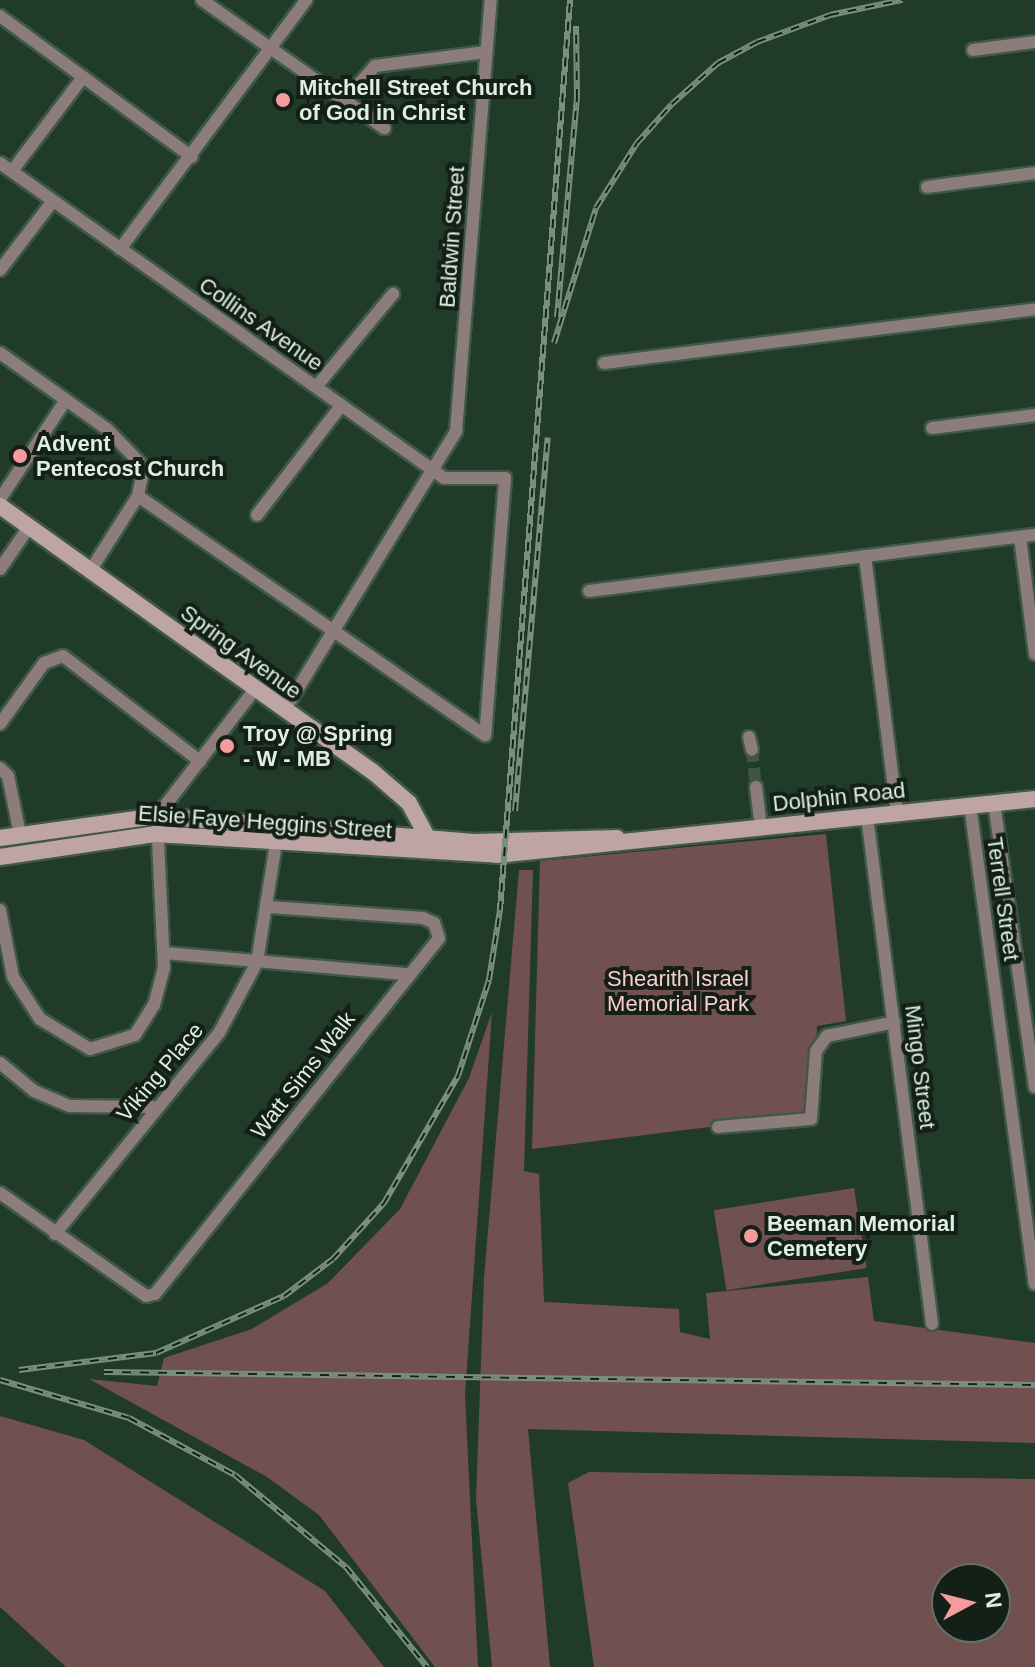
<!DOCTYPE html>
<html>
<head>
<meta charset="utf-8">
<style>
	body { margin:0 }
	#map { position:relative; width:1035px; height:1667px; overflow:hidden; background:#213b29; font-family:Helvetica,sans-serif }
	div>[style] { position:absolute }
	.green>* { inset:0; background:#715050; transform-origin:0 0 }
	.street-tunnel>* { height:12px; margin-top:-6px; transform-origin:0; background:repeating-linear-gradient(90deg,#3d5645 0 12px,transparent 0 18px) }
	.roads { filter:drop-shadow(2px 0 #3f5847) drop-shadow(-2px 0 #3f5847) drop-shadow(0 2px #3f5847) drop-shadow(0 -2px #3f5847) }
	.street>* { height:12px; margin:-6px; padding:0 6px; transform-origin:6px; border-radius:6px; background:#8d7c7c }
	.secondary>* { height:16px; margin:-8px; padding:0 8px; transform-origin:8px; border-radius:8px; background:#bfa4a4 }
	.rail>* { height:6px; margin-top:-3px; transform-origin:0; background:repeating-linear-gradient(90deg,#131f17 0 9px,#798f7f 0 18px); box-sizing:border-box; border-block:2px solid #798f7f }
	.dots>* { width:22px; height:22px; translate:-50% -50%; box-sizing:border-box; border:4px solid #131f17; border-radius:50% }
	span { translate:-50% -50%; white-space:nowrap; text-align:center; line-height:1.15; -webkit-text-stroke:8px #131f17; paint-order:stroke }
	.poi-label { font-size:22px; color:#deeee2; font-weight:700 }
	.left { translate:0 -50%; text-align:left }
	.street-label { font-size:22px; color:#deeee2 }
	.park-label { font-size:22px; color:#fbcccc }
	.north { position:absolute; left:931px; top:1563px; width:80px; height:80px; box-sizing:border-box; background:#131f17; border:2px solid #647268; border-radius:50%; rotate:83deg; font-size:22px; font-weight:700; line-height:32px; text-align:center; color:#deeee2 }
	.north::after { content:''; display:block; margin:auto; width:28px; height:36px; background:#f59b9d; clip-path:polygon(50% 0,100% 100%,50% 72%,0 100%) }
</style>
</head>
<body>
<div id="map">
	<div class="green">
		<i style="clip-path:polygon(826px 834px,846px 1021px,817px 1026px,814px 1114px,532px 1149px,540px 861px)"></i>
		<i style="clip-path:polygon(519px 870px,533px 870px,524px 1171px,539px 1174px,544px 1302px,679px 1309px,680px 1332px,710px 1339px,706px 1293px,868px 1277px,874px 1321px,1035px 1343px,1035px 1443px,528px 1429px,550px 1667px,492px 1667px,476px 1499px,484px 1278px)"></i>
		<i style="clip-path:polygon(492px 1012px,465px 1395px,478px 1667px,435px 1667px,319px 1515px,267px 1477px,89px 1379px,157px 1386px,164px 1358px,252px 1329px,328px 1283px,400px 1209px,469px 1078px)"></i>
		<i style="left:854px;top:1188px;width:81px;height:142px;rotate:81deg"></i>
		<i style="clip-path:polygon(0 1416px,84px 1440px,325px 1591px,384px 1667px,66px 1667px,0 1607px)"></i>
		<i style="clip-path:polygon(evenodd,589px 1472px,1035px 1479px,1035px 1667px,594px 1667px,568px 1483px,589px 1472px,947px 1579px,995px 1579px,995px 1627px,947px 1627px,947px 1579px)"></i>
	</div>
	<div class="street-tunnel">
		<i style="left:752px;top:750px;width:37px;rotate:84deg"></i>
	</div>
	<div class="roads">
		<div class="street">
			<i style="left:202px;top:0;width:223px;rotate:35.1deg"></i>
			<i style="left:0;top:16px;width:238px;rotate:36.3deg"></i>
			<i style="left:973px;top:50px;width:63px;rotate:-7.4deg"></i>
			<i style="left:345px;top:100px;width:45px;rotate:-48.6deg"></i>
			<i style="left:375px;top:66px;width:112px;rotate:-7.2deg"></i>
			<i style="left:0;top:163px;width:544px;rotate:35.35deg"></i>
			<i style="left:444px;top:478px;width:61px"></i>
			<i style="left:505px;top:478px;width:258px;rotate:94.4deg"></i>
			<i style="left:12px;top:171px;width:118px;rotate:-52.9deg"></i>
			<i style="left:927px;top:187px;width:109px;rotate:-7.4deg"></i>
			<i style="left:120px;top:249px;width:311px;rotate:-53.2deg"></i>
			<i style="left:0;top:270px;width:87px;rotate:-52.5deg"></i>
			<i style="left:0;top:353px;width:131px;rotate:35.4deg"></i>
			<i style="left:107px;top:429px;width:53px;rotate:45.8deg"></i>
			<i style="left:144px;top:467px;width:30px;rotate:102deg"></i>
			<i style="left:138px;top:496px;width:89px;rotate:122.6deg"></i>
			<i style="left:604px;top:363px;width:434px;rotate:-7.1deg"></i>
			<i style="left:316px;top:387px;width:121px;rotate:-50.4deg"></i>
			<i style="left:932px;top:428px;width:104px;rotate:-7.2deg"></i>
			<i style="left:138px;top:496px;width:421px;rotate:34.6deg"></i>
			<i style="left:0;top:499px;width:118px;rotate:-56.4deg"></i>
			<i style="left:257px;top:515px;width:138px;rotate:-52.4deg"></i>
			<i style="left:1020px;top:537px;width:118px;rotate:82.7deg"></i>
			<i style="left:865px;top:556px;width:259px;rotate:82.9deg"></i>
			<i style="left:0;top:569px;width:51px;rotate:-55.4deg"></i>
			<i style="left:589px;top:591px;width:450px;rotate:-7.2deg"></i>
			<i style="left:284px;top:711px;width:329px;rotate:-58.4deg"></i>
			<i style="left:456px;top:431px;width:432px;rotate:-85.4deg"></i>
			<i style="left:0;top:724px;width:75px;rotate:-54.2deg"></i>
			<i style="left:44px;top:663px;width:20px;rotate:-20deg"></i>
			<i style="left:63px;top:656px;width:173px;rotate:37.5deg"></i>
			<i style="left:749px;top:737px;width:13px;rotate:77deg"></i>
			<i style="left:0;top:768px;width:11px;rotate:45deg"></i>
			<i style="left:8px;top:776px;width:59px;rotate:78.3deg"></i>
			<i style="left:756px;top:787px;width:41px;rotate:83deg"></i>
			<i style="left:994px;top:803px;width:287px;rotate:81.8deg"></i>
			<i style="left:970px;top:805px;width:483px;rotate:82.3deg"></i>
			<i style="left:867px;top:816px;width:512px;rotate:82.71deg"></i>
			<i style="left:0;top:910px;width:68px;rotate:79deg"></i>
			<i style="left:13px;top:977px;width:50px;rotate:57.3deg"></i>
			<i style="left:40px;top:1019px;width:58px;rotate:31deg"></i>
			<i style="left:90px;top:1049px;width:47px;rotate:-17.3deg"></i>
			<i style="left:135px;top:1035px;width:36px;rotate:-58deg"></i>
			<i style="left:154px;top:1005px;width:39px;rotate:-75deg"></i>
			<i style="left:164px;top:967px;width:151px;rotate:-92.7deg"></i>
			<i style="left:157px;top:816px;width:160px;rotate:-52.3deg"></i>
			<i style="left:165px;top:953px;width:243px;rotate:5deg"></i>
			<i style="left:0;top:1063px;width:44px;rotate:39.5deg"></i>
			<i style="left:34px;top:1091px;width:39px;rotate:23deg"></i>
			<i style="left:70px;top:1106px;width:84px;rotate:0.7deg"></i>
			<i style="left:718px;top:1127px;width:93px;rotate:-4.9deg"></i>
			<i style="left:811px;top:1119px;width:68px;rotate:-85.8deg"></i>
			<i style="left:816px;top:1051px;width:19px;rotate:-54deg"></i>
			<i style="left:827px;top:1036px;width:69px;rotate:-11.6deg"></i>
			<i style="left:0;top:1193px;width:179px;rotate:35.2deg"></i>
			<i style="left:146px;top:1296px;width:9px;rotate:-13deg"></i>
			<i style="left:155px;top:1294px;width:455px;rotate:-51.4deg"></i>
			<i style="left:439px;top:938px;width:16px;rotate:-108deg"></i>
			<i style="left:434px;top:923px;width:12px;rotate:-156deg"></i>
			<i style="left:423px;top:918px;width:154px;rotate:-175.9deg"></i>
			<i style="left:55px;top:1234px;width:259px;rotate:-50.8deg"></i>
			<i style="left:219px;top:1033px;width:81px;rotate:-61.8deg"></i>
			<i style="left:257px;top:962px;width:127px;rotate:-80.9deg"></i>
		</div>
		<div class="secondary">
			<i style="left:0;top:506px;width:457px;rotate:35.5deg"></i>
			<i style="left:372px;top:771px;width:49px;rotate:40.9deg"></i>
			<i style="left:409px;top:803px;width:47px;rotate:61.8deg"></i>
			<i style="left:0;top:838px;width:159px;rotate:-8deg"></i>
			<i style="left:157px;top:816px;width:318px;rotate:4.7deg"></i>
			<i style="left:474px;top:842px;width:143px;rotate:-1.6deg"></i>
			<i style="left:0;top:857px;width:158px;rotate:-8.4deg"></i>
			<i style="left:156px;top:834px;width:342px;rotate:3.5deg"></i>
			<i style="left:497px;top:855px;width:541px;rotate:-5.94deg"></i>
		</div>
	</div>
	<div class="rail">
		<i style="left:557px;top:317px;width:220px;rotate:-84.8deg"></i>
		<i style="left:577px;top:98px;width:72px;rotate:-90.8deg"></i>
		<i style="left:554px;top:343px;width:141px;rotate:-72.7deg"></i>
		<i style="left:596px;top:208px;width:77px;rotate:-57.8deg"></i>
		<i style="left:637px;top:143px;width:52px;rotate:-48.1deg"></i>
		<i style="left:672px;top:104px;width:62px;rotate:-41.7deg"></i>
		<i style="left:718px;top:63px;width:44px;rotate:-28.3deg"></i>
		<i style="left:757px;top:42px;width:78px;rotate:-20.3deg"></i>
		<i style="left:830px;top:15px;width:74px;rotate:-11.8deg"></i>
		<i style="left:515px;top:811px;width:375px;rotate:-85deg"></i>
		<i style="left:19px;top:1370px;width:138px;rotate:-7.1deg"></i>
		<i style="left:156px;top:1353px;width:140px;rotate:-24deg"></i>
		<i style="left:284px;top:1296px;width:61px;rotate:-37.1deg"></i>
		<i style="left:333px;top:1259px;width:76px;rotate:-47.7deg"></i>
		<i style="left:384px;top:1203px;width:147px;rotate:-59.8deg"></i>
		<i style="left:458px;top:1076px;width:101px;rotate:-72.1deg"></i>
		<i style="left:489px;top:980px;width:71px;rotate:-81.1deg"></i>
		<i style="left:500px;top:910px;width:913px;rotate:-85.6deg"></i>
		<i style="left:104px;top:1372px;width:931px;rotate:0.8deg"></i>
		<i style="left:0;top:1380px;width:134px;rotate:16.4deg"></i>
		<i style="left:129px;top:1418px;width:120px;rotate:28.3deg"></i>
		<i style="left:235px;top:1475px;width:144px;rotate:39.7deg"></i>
		<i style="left:346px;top:1567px;width:129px;rotate:51deg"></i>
	</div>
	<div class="dots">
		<i style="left:283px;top:100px;background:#f59b9d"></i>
		<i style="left:20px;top:456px;background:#f59b9d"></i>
		<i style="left:227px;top:746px;background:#f59b9d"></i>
		<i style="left:751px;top:1236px;background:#f59b9d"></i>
	</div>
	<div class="poi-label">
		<span class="left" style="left:299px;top:100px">Mitchell Street Church<br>of God in Christ</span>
		<span class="left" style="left:36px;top:456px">Advent<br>Pentecost Church</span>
		<span class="left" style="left:243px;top:746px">Troy @ Spring<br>- W - MB</span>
		<span class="left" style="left:767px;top:1236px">Beeman Memorial<br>Cemetery</span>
	</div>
	<div class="street-label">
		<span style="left:452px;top:237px;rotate:-86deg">Baldwin Street</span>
		<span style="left:261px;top:324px;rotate:35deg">Collins Avenue</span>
		<span style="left:241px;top:652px;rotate:36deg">Spring Avenue</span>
		<span style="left:839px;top:797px;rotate:-6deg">Dolphin Road</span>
		<span style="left:265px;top:822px;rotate:4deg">Elsie Faye Heggins Street</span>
		<span style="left:1003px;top:899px;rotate:82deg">Terrell Street</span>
		<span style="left:920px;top:1067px;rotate:83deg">Mingo Street</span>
		<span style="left:160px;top:1072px;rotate:-50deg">Viking Place</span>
		<span style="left:303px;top:1075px;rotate:-52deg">Watt Sims Walk</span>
	</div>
	<div class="park-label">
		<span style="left:678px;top:991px">Shearith Israel<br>Memorial Park</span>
	</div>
	<div class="north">N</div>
</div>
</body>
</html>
